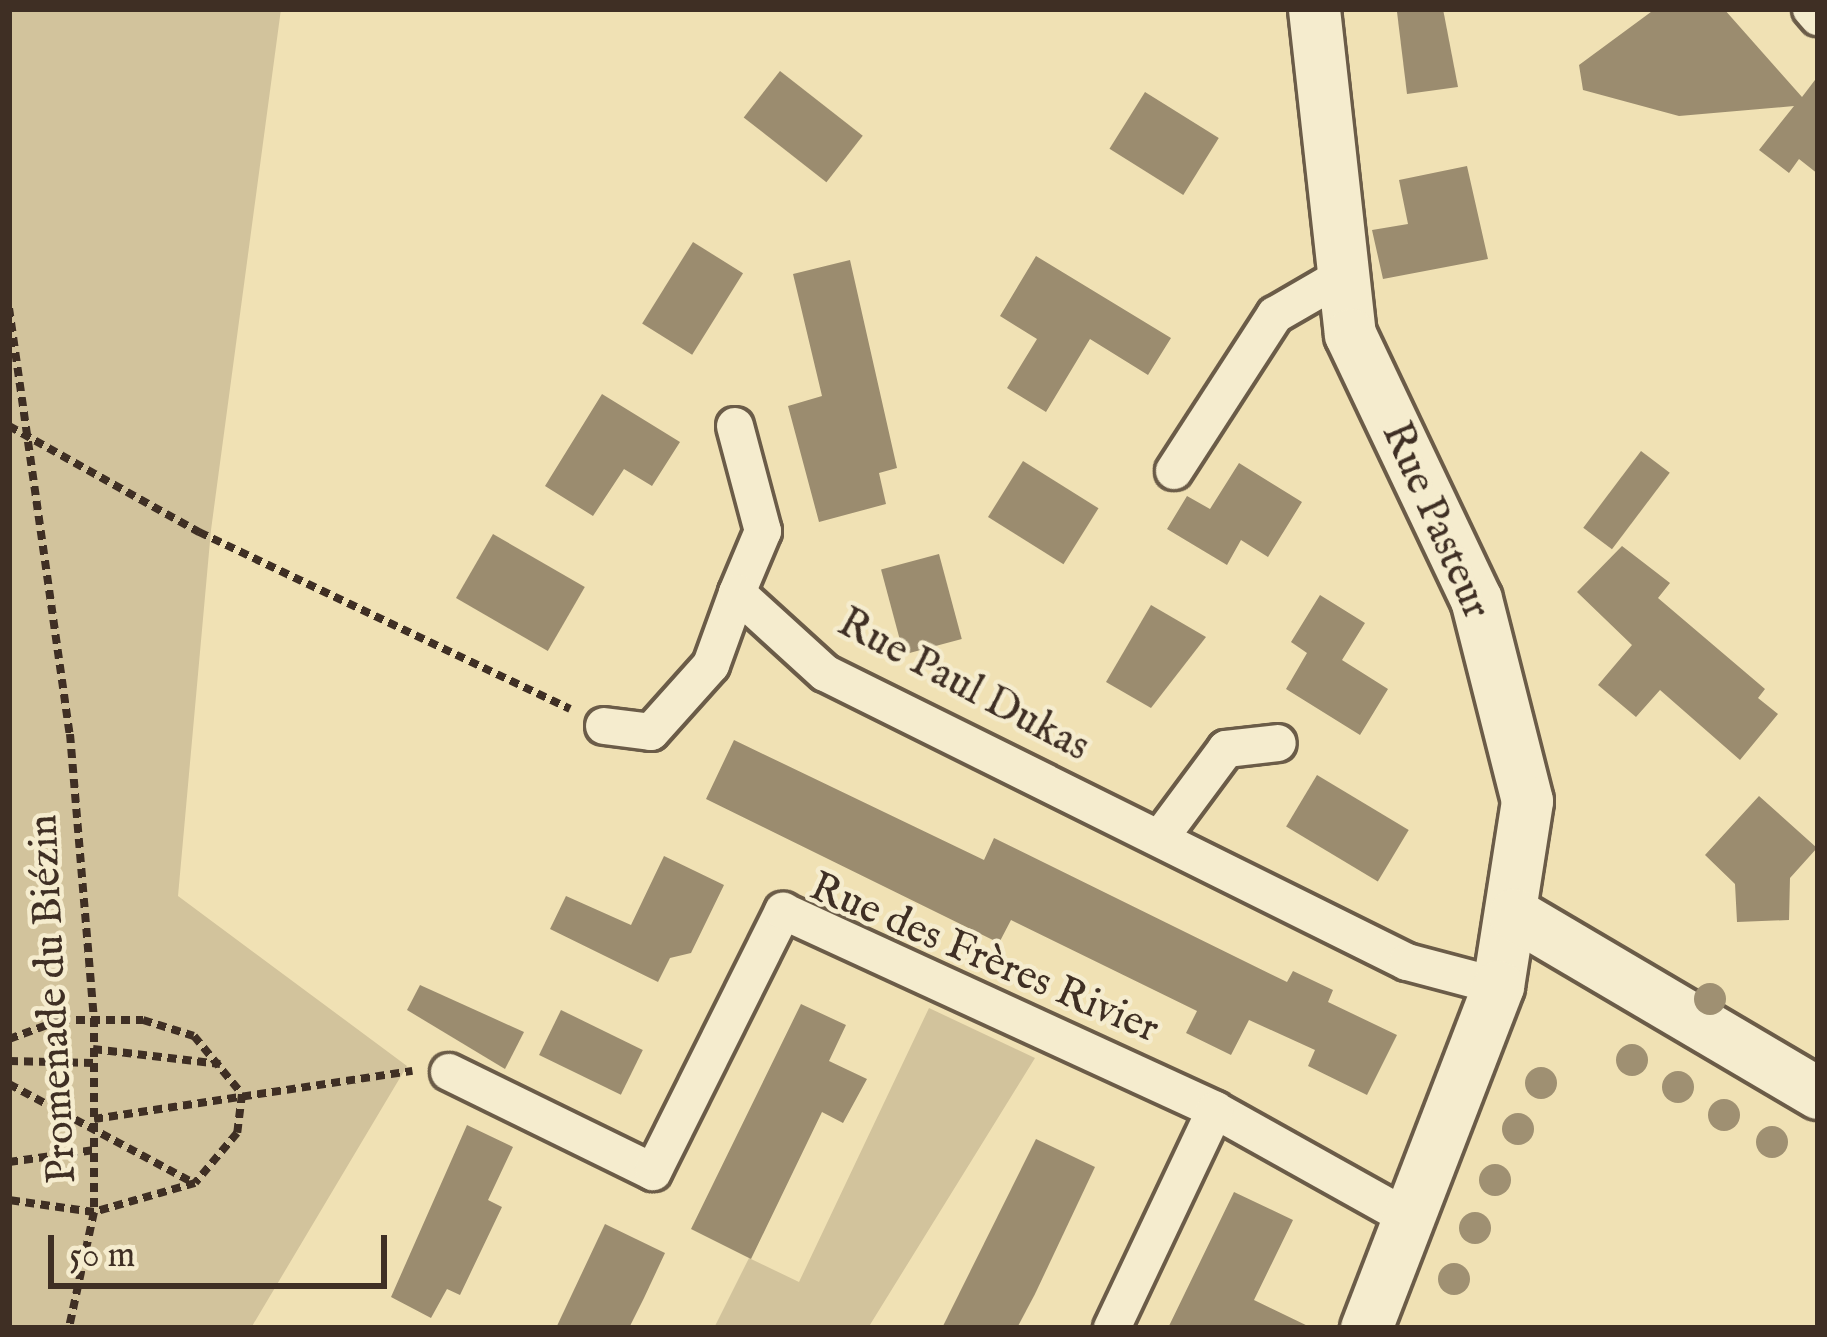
<!DOCTYPE html>
<html>
<head>
<meta charset="utf-8">
<style>
	body { margin:0 }
	#map { position:relative; width:1827px; height:1337px; overflow:hidden; background:#f0e1b4; font-family:"IM FELL English",serif }
	div>[style] { position:absolute }
	.green>* { inset:0; background:#d2c39c }
	.building>* { inset:0; background:#9b8c6f; transform-origin:0 0 }
	.path>* { height:8px; margin-top:-4px; transform-origin:0; background:repeating-linear-gradient(90deg,#3f2f24 0 9px,transparent 0 15px) }
	.roads { filter:drop-shadow(3px 0 #6b5c48) drop-shadow(-3px 0 #6b5c48) drop-shadow(0 3px #6b5c48) drop-shadow(0 -3px #6b5c48) }
	.street>* { height:36px; margin:-18px; padding:0 18px; transform-origin:18px; border-radius:18px; background:#f5ecce }
	.secondary>* { height:51px; margin:-25.5px; padding:0 25.5px; transform-origin:25.5px; border-radius:25.5px; background:#f5ecce }
	.trees>* { width:32px; height:32px; margin:-16px; border-radius:50%; background:#9f9072 }
	span { translate:-50% -50%; white-space:nowrap; text-align:center; line-height:1.15; -webkit-text-stroke:9px #f5ecce; paint-order:stroke }
	.street-label { font-size:42px; color:#3f2f24 }
	.frame { position:absolute; inset:0; border:12px solid #3f2f24; pointer-events:none }
	.scale { position:absolute; left:48px; top:1235px; width:339px; height:54px; box-sizing:border-box; border:6px solid #3f2f24; border-top:0; padding-left:15px; font-size:36px; line-height:42px; white-space:nowrap; color:#3f2f24; -webkit-text-stroke:9px #f5ecce; paint-order:stroke }
</style>
</head>
<body>
<div id="map">
	<div class="green">
		<i style="clip-path:polygon(9px 9px,281px 9px,211px 530px,178px 896px,407px 1066px,251px 1328px,9px 1328px)"></i>
		<i style="clip-path:polygon(929px 1008px,1035px 1058px,868px 1328px,714px 1328px,749px 1258px,799px 1282px)"></i>
	</div>
	<div class="building">
		<i style="clip-path:polygon(1443px 9px,1458px 87px,1407px 94px,1397px 12px)"></i>
		<i style="clip-path:polygon(1655px 9px,1724px 9px,1802px 97px,1818px 76px,1818px 174px,1799px 159px,1789px 173px,1759px 150px,1794px 106px,1679px 116px,1583px 90px,1579px 65px)"></i>
		<i style="left:780px;top:71px;width:105px;height:59px;rotate:38deg"></i>
		<i style="left:1145px;top:92px;width:87px;height:67px;rotate:32deg"></i>
		<i style="clip-path:polygon(1467px 166px,1488px 259px,1383px 279px,1372px 230px,1408px 224px,1399px 180px)"></i>
		<i style="left:693px;top:242px;width:59px;height:96px;rotate:32deg"></i>
		<i style="clip-path:polygon(1036px 256px,1171px 338px,1148px 375px,1090px 339px,1046px 412px,1007px 388px,1037px 339px,1000px 316px)"></i>
		<i style="clip-path:polygon(850px 260px,897px 468px,879px 473px,886px 504px,819px 522px,788px 406px,822px 396px,793px 274px)"></i>
		<i style="clip-path:polygon(602px 394px,680px 442px,652px 486px,624px 469px,593px 516px,545px 486px)"></i>
		<i style="left:1641px;top:451px;width:36px;height:96px;rotate:37deg"></i>
		<i style="left:1023px;top:461px;width:89px;height:66px;rotate:32deg"></i>
		<i style="clip-path:polygon(1239px 463px,1302px 502px,1268px 557px,1241px 540px,1227px 565px,1167px 529px,1187px 496px,1210px 509px)"></i>
		<i style="left:493px;top:534px;width:106px;height:74px;rotate:30deg"></i>
		<i style="clip-path:polygon(1622px 546px,1670px 583px,1658px 598px,1765px 689px,1758px 698px,1778px 714px,1740px 760px,1660px 690px,1636px 717px,1598px 685px,1632px 645px,1577px 592px)"></i>
		<i style="left:939px;top:554px;width:88px;height:60px;rotate:75deg"></i>
		<i style="clip-path:polygon(1320px 595px,1365px 623px,1342px 660px,1388px 689px,1360px 735px,1286px 689px,1307px 653px,1291px 642px)"></i>
		<i style="clip-path:polygon(1151px 605px,1206px 637px,1151px 708px,1106px 682px)"></i>
		<i style="clip-path:polygon(734px 740px,984px 860px,994px 838px,1287px 982px,1293px 971px,1333px 990px,1328px 1002px,1397px 1035px,1367px 1095px,1308px 1066px,1315px 1050px,1249px 1020px,1231px 1055px,1186px 1033px,1197px 1011px,1011px 920px,999px 943px,706px 799px)"></i>
		<i style="left:1317px;top:775px;width:107px;height:60px;rotate:31deg"></i>
		<i style="clip-path:polygon(1759px 796px,1817px 848px,1790px 878px,1789px 920px,1737px 922px,1735px 884px,1705px 855px)"></i>
		<i style="clip-path:polygon(664px 856px,724px 885px,691px 953px,670px 958px,658px 982px,550px 929px,566px 896px,631px 925px)"></i>
		<i style="clip-path:polygon(420px 985px,524px 1032px,505px 1069px,407px 1010px)"></i>
		<i style="clip-path:polygon(801px 1004px,846px 1025px,829px 1061px,867px 1079px,843px 1123px,822px 1112px,751px 1259px,691px 1229px)"></i>
		<i style="left:561px;top:1010px;width:91px;height:50px;rotate:26deg"></i>
		<i style="clip-path:polygon(467px 1125px,513px 1147px,488px 1200px,502px 1207px,460px 1295px,447px 1289px,431px 1318px,391px 1297px)"></i>
		<i style="clip-path:polygon(1036px 1139px,1095px 1167px,1035px 1294px,1017px 1328px,942px 1328px)"></i>
		<i style="clip-path:polygon(1234px 1192px,1293px 1220px,1254px 1300px,1312px 1328px,1168px 1328px)"></i>
		<i style="clip-path:polygon(605px 1224px,665px 1253px,644px 1298px,629px 1328px,556px 1328px)"></i>
	</div>
	<div class="path">
		<i style="left:9px;top:308px;width:430px;rotate:81.9deg"></i>
		<i style="left:70px;top:734px;width:285px;rotate:85.2deg"></i>
		<i style="left:94px;top:1018px;width:194px;rotate:90deg"></i>
		<i style="left:94px;top:1212px;width:119px;rotate:102.2deg"></i>
		<i style="left:9px;top:426px;width:218px;rotate:29.2deg"></i>
		<i style="left:199px;top:532px;width:411px;rotate:25.5deg"></i>
		<i style="left:9px;top:1039px;width:55px;rotate:-20.1deg"></i>
		<i style="left:61px;top:1020px;width:82px"></i>
		<i style="left:143px;top:1020px;width:53px;rotate:17.4deg"></i>
		<i style="left:194px;top:1036px;width:75px;rotate:50.4deg"></i>
		<i style="left:242px;top:1094px;width:39px;rotate:97deg"></i>
		<i style="left:237px;top:1133px;width:65px;rotate:130deg"></i>
		<i style="left:195px;top:1183px;width:105px;rotate:164deg"></i>
		<i style="left:94px;top:1212px;width:86px;rotate:-172deg"></i>
		<i style="left:93px;top:1049px;width:128px;rotate:6.7deg"></i>
		<i style="left:9px;top:1061px;width:85px;rotate:1.3deg"></i>
		<i style="left:9px;top:1084px;width:210px;rotate:28.2deg"></i>
		<i style="left:94px;top:1119px;width:322px;rotate:-8.6deg"></i>
		<i style="left:9px;top:1162px;width:86px;rotate:-8deg"></i>
	</div>
	<div class="roads">
		<div class="street">
			<i style="left:1811px;top:9px;width:11px;rotate:49deg"></i>
			<i style="left:735px;top:426px;width:109px;rotate:75.1deg"></i>
			<i style="left:763px;top:531px;width:67px;rotate:112.8deg"></i>
			<i style="left:1174px;top:471px;width:186px;rotate:-57.1deg"></i>
			<i style="left:1275px;top:315px;width:80px;rotate:-30.1deg"></i>
			<i style="left:604px;top:726px;width:47px;rotate:7.3deg"></i>
			<i style="left:651px;top:732px;width:90px;rotate:-48.2deg"></i>
			<i style="left:711px;top:665px;width:77px;rotate:-70.1deg"></i>
			<i style="left:737px;top:593px;width:119px;rotate:42.3deg"></i>
			<i style="left:825px;top:673px;width:650px;rotate:26.41deg"></i>
			<i style="left:1407px;top:962px;width:94px;rotate:14.8deg"></i>
			<i style="left:1160px;top:838px;width:111px;rotate:-53.4deg"></i>
			<i style="left:1226px;top:749px;width:52px;rotate:-6.6deg"></i>
			<i style="left:449px;top:1072px;width:227px;rotate:26.1deg"></i>
			<i style="left:653px;top:1172px;width:292px;rotate:-63.5deg"></i>
			<i style="left:783px;top:911px;width:476px;rotate:24.7deg"></i>
			<i style="left:1215px;top:1110px;width:226px;rotate:29.2deg"></i>
			<i style="left:1112px;top:1328px;width:241px;rotate:-64.7deg"></i>
		</div>
		<div class="secondary">
			<i style="left:1314px;top:9px;width:327px;rotate:83.7deg"></i>
			<i style="left:1350px;top:334px;width:293px;rotate:64.6deg"></i>
			<i style="left:1476px;top:599px;width:208px;rotate:75.8deg"></i>
			<i style="left:1527px;top:801px;width:187px;rotate:98.9deg"></i>
			<i style="left:1498px;top:986px;width:367px;rotate:111.1deg"></i>
			<i style="left:1514px;top:914px;width:353px;rotate:30.5deg"></i>
		</div>
	</div>
	<div class="trees">
		<i style="left:1710px;top:999px"></i>
		<i style="left:1632px;top:1060px"></i>
		<i style="left:1541px;top:1083px"></i>
		<i style="left:1678px;top:1087px"></i>
		<i style="left:1724px;top:1115px"></i>
		<i style="left:1518px;top:1129px"></i>
		<i style="left:1772px;top:1142px"></i>
		<i style="left:1495px;top:1180px"></i>
		<i style="left:1475px;top:1228px"></i>
		<i style="left:1454px;top:1279px"></i>
	</div>
	<div class="street-label">
		<span style="left:1435px;top:521px;rotate:66deg">Rue Pasteur</span>
		<span style="left:963px;top:686px;rotate:28deg">Rue Paul Dukas</span>
		<span style="left:984px;top:959px;rotate:23deg">Rue des Frères Rivier</span>
		<span style="left:54px;top:999px;rotate:-93deg">Promenade du Biézin</span>
	</div>
	<div class="frame"></div>
	<div class="scale">50 m</div>
</div>
</body>
</html>
